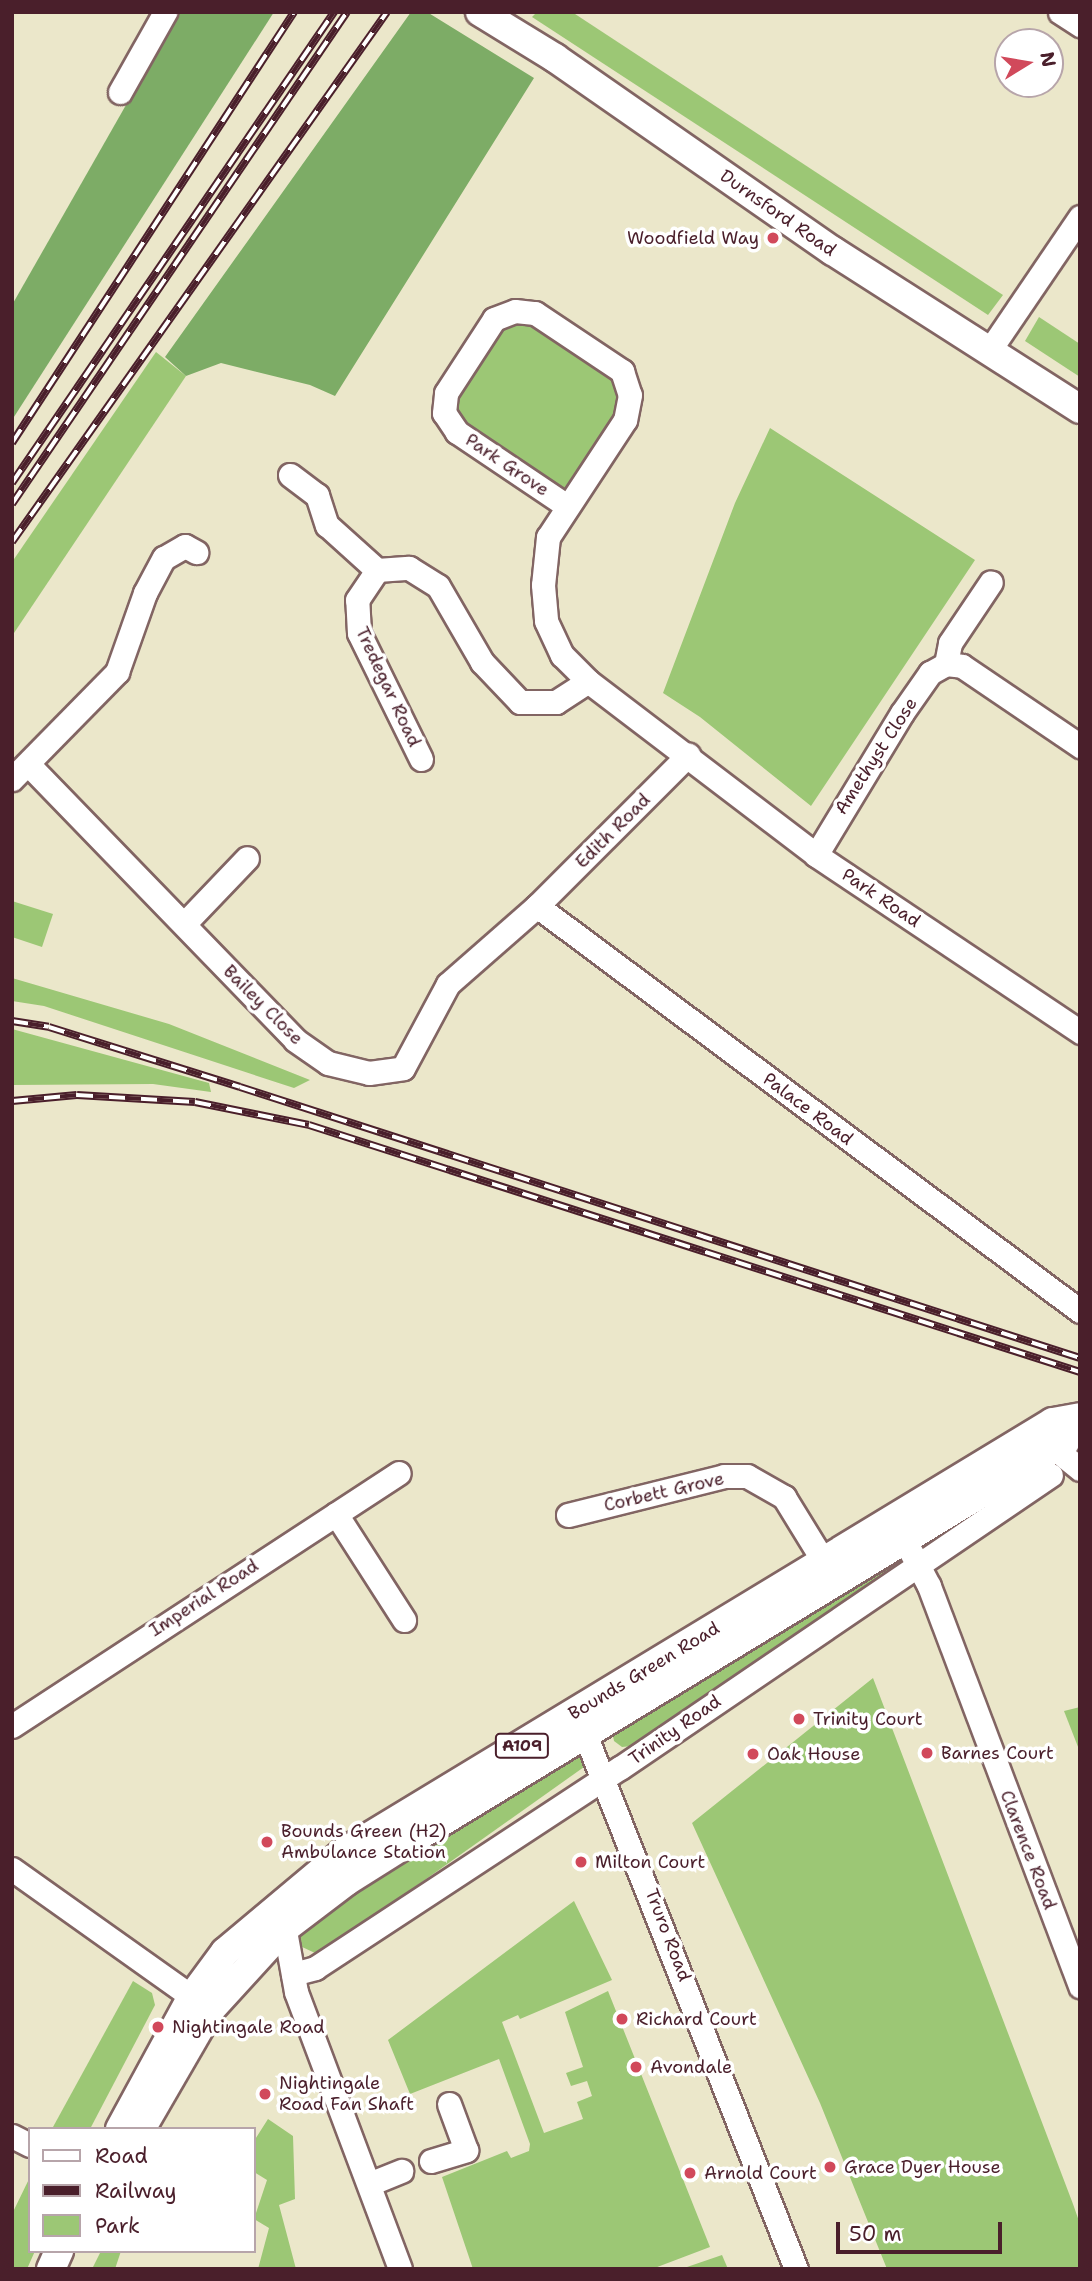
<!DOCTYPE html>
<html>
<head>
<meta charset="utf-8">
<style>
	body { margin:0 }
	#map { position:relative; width:1092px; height:2281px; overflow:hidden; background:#ebe7ca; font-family:"Shantell Sans",sans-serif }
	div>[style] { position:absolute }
	.green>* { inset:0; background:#9cc775 }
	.forest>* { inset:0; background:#7dac66 }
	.roads { filter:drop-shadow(2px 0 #826563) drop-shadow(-2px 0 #826563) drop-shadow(0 2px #826563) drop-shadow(0 -2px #826563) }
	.minor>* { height:23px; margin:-11.5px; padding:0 11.5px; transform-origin:11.5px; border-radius:11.5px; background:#fff }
	.major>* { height:28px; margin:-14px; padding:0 14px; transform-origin:14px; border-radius:14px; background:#fff }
	.rail>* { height:8px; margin-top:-4px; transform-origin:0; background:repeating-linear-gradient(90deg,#fff 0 16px,#4a1f2b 0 32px); box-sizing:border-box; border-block:2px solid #4a1f2b }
	.dots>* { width:19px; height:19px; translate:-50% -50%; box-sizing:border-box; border:4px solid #fff; border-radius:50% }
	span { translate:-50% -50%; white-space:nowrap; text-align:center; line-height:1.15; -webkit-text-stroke:7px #fff; paint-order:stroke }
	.shield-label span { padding:2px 5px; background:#fff; border:2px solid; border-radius:5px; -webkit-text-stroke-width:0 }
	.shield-label { font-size:16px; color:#4a1f2b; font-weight:700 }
	.street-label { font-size:18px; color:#4a1f2b }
	.poi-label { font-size:18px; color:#4a1f2b }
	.right { translate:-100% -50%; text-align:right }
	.left { translate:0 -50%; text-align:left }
	.frame { position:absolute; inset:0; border:14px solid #4a1f2b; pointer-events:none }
	.legend { position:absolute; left:28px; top:2127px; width:228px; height:126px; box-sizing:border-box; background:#fff; border:2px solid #b7a5aa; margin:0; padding:9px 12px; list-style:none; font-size:21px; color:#4a1f2b }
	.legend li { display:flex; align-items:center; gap:14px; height:35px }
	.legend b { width:35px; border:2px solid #b7a5aa }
	.north { position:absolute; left:994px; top:28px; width:70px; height:70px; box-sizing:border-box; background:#fff; border:2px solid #b7a5aa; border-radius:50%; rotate:79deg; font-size:19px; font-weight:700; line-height:28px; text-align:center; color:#4a1f2b }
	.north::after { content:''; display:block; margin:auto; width:24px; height:32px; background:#d1495b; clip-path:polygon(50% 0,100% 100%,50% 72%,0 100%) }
	.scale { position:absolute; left:836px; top:2222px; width:166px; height:32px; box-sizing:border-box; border:4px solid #4a1f2b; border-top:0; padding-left:9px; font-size:21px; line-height:24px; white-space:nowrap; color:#4a1f2b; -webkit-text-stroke:5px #fff; paint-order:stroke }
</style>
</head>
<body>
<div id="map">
	<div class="green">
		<i style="clip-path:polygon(537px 12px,572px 12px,1003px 295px,988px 315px,532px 17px)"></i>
		<i style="clip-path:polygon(1039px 317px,1080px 344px,1080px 377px,1025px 341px)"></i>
		<i style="clip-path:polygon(530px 320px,615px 373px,621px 397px,619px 419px,566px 496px,480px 438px,452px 413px,452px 393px,501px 324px)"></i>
		<i style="clip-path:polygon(156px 352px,186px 376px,12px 636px,12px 562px)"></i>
		<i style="clip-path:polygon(770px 428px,975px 560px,811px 806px,700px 717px,663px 693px,735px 503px)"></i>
		<i style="clip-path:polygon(12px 901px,53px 914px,42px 947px,12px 937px)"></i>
		<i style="clip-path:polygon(12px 978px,169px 1024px,310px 1080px,294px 1088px,44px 1006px,12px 1001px)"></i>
		<i style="clip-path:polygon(12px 1029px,209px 1083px,211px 1092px,153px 1084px,12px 1085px)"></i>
		<i style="clip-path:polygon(888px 1563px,892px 1566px,890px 1576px,632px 1746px,622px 1747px,614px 1741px,612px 1731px)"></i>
		<i style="clip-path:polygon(873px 1678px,1073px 2204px,1080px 2224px,1080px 2269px,887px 2269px,820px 2103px,692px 1823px)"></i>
		<i style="clip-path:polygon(1080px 1707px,1080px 1752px,1064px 1711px)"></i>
		<i style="clip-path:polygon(567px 1753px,582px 1757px,584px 1767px,326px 1950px,315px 1953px,300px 1946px,300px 1931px,314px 1919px)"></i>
		<i style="clip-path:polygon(574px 1901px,612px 1980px,520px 2019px,518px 2015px,502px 2022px,544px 2133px,583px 2119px,577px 2102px,592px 2096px,587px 2081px,571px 2086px,566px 2073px,583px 2067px,565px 2012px,608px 1991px,710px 2247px,652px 2269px,473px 2269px,442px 2177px,507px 2151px,511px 2158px,529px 2151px,530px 2144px,499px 2059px,410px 2094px,388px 2040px)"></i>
		<i style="clip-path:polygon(133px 1981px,152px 1993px,155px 2005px,90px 2129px,56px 2129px,53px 2127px)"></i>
		<i style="clip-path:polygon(268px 2119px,293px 2136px,295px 2199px,279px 2205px,296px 2269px,258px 2269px,269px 2228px,254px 2219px,267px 2180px,254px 2172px,254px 2141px)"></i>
		<i style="clip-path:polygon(30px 2177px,30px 2251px,35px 2251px,27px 2269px,12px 2269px,12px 2214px)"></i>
		<i style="clip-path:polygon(101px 2251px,121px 2251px,115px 2269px,92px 2269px)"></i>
		<i style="clip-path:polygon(722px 2255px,728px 2269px,683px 2269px,687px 2267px)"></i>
	</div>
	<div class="forest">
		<i style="clip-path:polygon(179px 12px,274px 12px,12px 420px,12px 305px)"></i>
		<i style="clip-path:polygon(411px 12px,427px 12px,534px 78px,335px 396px,310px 385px,221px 363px,186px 376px,165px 357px)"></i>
	</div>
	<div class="roads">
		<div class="minor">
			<i style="left:1060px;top:12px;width:24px;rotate:33deg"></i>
			<i style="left:120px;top:92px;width:92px;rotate:-60.6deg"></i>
			<i style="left:989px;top:351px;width:162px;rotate:-55.8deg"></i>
			<i style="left:290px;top:475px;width:34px;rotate:37deg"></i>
			<i style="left:317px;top:495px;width:32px;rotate:72deg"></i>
			<i style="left:327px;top:525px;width:67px;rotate:42deg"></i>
			<i style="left:567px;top:506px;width:133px;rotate:-146.1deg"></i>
			<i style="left:457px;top:432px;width:23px;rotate:-124deg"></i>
			<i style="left:444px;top:413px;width:20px;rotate:-84deg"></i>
			<i style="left:446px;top:393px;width:88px;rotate:-57deg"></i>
			<i style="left:494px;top:319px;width:22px;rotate:-21deg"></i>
			<i style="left:515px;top:311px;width:20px;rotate:6deg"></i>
			<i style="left:535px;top:313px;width:105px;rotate:33.7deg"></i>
			<i style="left:622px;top:371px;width:25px;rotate:72deg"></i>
			<i style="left:630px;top:395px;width:25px;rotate:101deg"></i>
			<i style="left:625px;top:420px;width:140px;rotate:123.3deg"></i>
			<i style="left:548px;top:537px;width:48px;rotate:95.9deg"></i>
			<i style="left:543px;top:585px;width:36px;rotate:85deg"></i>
			<i style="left:546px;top:621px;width:38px;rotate:65deg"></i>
			<i style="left:562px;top:655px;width:37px;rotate:45deg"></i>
			<i style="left:588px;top:681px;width:287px;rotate:37.3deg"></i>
			<i style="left:816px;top:855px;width:318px;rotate:33.8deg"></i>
			<i style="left:946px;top:664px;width:21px;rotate:-79deg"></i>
			<i style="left:950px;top:643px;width:73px;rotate:-56.1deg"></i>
			<i style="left:421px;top:759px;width:140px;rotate:-116.2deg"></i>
			<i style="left:359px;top:633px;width:33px;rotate:-93deg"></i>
			<i style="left:357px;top:600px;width:36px;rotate:-56deg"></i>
			<i style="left:377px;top:570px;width:32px;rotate:-4deg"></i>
			<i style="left:409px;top:568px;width:34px;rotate:32deg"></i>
			<i style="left:438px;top:586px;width:88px;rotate:59.9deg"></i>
			<i style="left:482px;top:662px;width:55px;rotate:46.5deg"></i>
			<i style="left:520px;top:702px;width:36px"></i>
			<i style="left:556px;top:702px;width:38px;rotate:-33deg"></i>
			<i style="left:28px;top:764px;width:384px;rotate:45.9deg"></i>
			<i style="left:295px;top:1040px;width:40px;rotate:34.9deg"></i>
			<i style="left:328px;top:1063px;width:42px;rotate:13.7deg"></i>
			<i style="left:369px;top:1073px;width:34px;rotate:-8deg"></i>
			<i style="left:403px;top:1068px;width:95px;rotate:-61.8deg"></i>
			<i style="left:448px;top:984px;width:118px;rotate:-41.2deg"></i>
			<i style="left:537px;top:906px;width:214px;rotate:-45deg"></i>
			<i style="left:12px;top:779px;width:150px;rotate:-45.5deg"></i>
			<i style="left:117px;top:672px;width:84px;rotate:-70.5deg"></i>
			<i style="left:145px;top:593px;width:40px;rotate:-62deg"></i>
			<i style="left:164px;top:558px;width:24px;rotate:-30deg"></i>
			<i style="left:185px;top:546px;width:13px;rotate:29deg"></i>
			<i style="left:816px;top:855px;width:166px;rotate:-58.8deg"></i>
			<i style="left:902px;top:713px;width:49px;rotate:-55deg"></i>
			<i style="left:930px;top:673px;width:18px;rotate:-29deg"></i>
			<i style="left:946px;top:664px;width:16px;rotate:7deg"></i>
			<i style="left:962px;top:666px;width:143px;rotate:34.1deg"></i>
			<i style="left:537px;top:906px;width:677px;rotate:36.72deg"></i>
			<i style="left:184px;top:924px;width:91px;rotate:-46.3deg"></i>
			<i style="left:1054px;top:1448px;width:33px;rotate:39deg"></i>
			<i style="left:336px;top:1514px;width:126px;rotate:57.3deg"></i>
			<i style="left:568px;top:1515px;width:161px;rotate:-14deg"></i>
			<i style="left:724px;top:1476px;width:23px"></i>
			<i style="left:747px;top:1476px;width:43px;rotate:29.6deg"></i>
			<i style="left:784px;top:1497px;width:92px;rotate:58.4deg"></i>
			<i style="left:911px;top:1552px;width:38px;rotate:62deg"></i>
			<i style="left:929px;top:1586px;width:428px;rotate:69.3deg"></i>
			<i style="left:579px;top:1719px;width:591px;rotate:68.47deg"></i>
			<i style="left:12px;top:1726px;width:462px;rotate:-33.2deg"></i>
			<i style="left:12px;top:1869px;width:238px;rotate:35.4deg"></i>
			<i style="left:282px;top:1914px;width:79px;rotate:79.8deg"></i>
			<i style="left:296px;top:1992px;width:296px;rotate:69.4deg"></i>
			<i style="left:293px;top:1974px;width:23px;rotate:-15deg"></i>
			<i style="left:315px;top:1968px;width:365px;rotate:-33.3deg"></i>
			<i style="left:620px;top:1768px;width:521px;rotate:-34.21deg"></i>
			<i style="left:12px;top:2136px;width:20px;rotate:27deg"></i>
			<i style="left:431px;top:2161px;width:37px;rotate:-17deg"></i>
			<i style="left:466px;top:2150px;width:49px;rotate:-110.3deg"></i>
			<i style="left:369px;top:2184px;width:35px;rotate:-22deg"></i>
		</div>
		<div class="major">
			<i style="left:480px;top:12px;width:88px;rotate:31.5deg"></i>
			<i style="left:555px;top:58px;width:338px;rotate:34.8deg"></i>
			<i style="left:833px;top:251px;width:293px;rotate:32.6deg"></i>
			<i style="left:120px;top:2129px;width:149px;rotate:-61.5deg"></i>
			<i style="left:191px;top:1998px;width:57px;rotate:-53.5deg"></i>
			<i style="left:225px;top:1952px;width:155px;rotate:-40deg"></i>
			<i style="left:344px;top:1852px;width:829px;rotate:-31.24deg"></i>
			<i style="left:1053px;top:1422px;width:27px;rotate:-10deg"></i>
			<i style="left:141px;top:2129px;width:138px;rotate:-59.9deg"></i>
			<i style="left:210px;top:2010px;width:111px;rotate:-47.6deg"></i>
			<i style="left:285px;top:1928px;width:78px;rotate:-37.2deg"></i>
			<i style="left:347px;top:1881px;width:86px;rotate:-32.2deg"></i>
			<i style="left:420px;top:1835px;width:755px;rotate:-31.35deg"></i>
			<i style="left:1065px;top:1442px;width:26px;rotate:-62deg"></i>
			<i style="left:51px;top:2269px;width:20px;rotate:-66deg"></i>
		</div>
	</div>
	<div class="rail">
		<i style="left:12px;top:443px;width:515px;rotate:-56.8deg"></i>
		<i style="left:12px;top:483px;width:571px;rotate:-55.64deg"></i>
		<i style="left:12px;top:504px;width:595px;rotate:-55.75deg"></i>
		<i style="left:12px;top:542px;width:649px;rotate:-54.72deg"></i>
		<i style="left:12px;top:1021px;width:37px;rotate:9deg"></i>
		<i style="left:49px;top:1027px;width:200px;rotate:17.4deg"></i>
		<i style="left:240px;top:1087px;width:883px;rotate:17.88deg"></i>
		<i style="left:12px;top:1101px;width:65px;rotate:-5.3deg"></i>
		<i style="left:77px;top:1095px;width:118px;rotate:3.4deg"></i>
		<i style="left:195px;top:1102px;width:116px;rotate:11.4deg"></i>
		<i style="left:309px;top:1125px;width:810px;rotate:17.76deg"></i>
	</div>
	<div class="dots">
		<i style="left:773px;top:238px;background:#d1495b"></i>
		<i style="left:799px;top:1719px;background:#d1495b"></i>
		<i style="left:927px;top:1753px;background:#d1495b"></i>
		<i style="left:753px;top:1754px;background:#d1495b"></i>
		<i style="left:267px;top:1842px;background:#d1495b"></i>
		<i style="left:581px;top:1862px;background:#d1495b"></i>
		<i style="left:622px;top:2019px;background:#d1495b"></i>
		<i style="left:158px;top:2027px;background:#d1495b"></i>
		<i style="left:636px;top:2067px;background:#d1495b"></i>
		<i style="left:265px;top:2094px;background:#d1495b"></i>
		<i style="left:830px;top:2167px;background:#d1495b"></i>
		<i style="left:690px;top:2173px;background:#d1495b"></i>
	</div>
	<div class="shield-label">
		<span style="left:522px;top:1746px">A109</span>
	</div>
	<div class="street-label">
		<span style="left:778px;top:213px;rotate:35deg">Durnsford Road</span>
		<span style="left:507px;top:465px;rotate:34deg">Park Grove</span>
		<span style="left:388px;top:687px;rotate:65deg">Tredegar Road</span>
		<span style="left:876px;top:756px;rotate:-57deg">Amethyst Close</span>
		<span style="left:613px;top:831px;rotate:-45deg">Edith Road</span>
		<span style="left:881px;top:898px;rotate:34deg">Park Road</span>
		<span style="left:263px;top:1005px;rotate:45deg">Bailey Close</span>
		<span style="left:808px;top:1109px;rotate:37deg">Palace Road</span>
		<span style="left:664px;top:1492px;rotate:-13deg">Corbett Grove</span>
		<span style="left:204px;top:1598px;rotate:-33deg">Imperial Road</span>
		<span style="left:644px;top:1671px;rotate:-31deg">Bounds Green Road</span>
		<span style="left:675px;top:1730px;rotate:-35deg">Trinity Road</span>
		<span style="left:1028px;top:1850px;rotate:69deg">Clarence Road</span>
		<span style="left:668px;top:1935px;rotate:69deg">Truro Road</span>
	</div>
	<div class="poi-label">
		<span class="right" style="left:759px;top:238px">Woodfield Way</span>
		<span class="left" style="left:813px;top:1719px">Trinity Court</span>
		<span class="left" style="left:941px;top:1753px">Barnes Court</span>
		<span class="left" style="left:767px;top:1754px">Oak House</span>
		<span class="left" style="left:281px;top:1842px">Bounds Green (H2)<br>Ambulance Station</span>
		<span class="left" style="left:595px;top:1862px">Milton Court</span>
		<span class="left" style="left:636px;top:2019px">Richard Court</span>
		<span class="left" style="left:172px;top:2027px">Nightingale Road</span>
		<span class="left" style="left:650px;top:2067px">Avondale</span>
		<span class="left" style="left:279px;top:2094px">Nightingale<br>Road Fan Shaft</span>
		<span class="left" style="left:844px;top:2167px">Grace Dyer House</span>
		<span class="left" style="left:704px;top:2173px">Arnold Court</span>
	</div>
	<div class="frame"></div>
	<ul class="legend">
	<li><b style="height:9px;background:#fff"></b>Road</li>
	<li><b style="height:9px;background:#4a1f2b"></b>Railway</li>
	<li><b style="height:19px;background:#9cc775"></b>Park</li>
	</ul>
	<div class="north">N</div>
	<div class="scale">50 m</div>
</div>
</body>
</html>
